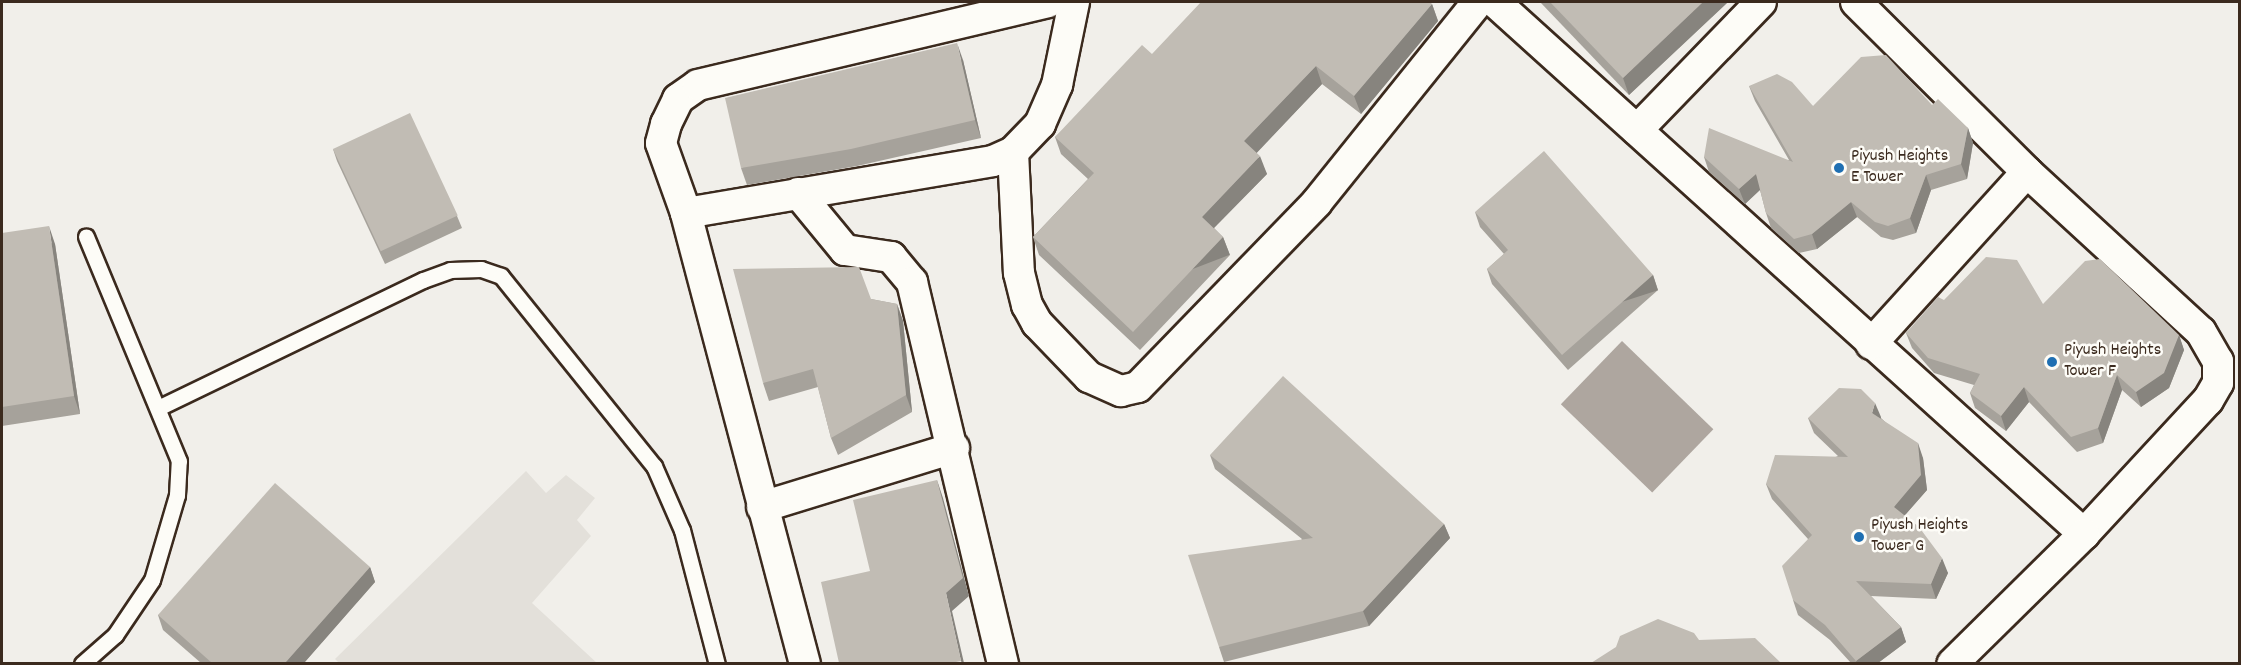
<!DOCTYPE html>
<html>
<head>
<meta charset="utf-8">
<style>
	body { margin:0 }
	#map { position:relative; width:2241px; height:665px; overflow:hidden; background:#f1efea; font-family:Dekko,sans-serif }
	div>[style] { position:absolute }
	.built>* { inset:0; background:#e3e0da }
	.water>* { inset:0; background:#aea69f; transform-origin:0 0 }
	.roads { filter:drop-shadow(2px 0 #3b2a1e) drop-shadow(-2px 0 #3b2a1e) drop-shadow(0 2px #3b2a1e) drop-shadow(0 -2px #3b2a1e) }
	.service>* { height:15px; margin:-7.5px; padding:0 7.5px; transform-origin:7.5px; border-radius:7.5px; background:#fdfcf7 }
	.minor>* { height:30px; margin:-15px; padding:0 15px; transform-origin:15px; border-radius:15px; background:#fdfcf7 }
	.wall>* { inset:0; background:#a6a29b }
	.shaded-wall>* { inset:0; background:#87847e; transform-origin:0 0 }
	.building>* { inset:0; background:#c1bcb4; transform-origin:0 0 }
	.dots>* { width:16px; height:16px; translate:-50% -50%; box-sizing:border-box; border:3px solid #fdfcf7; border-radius:50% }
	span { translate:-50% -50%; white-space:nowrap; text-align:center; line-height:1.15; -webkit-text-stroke:5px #fdfcf7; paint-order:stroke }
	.poi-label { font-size:18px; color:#3b2a1e }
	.left { translate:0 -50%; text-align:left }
	.frame { position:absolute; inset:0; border:3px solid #3b2a1e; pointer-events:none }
</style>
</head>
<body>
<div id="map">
	<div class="built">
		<i style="clip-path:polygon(526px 471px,546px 493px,566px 475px,595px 498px,577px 520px,591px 536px,532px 603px,597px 663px,339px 663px,335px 659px)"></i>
	</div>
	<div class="water">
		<i style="left:1622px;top:341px;width:127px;height:88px;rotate:44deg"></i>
	</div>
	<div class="roads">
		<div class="service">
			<i style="left:160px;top:407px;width:292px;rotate:-25.8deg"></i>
			<i style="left:423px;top:280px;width:29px;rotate:-20deg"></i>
			<i style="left:450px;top:270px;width:31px;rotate:-2deg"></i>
			<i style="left:481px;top:269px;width:21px;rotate:19deg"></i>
			<i style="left:501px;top:276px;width:244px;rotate:51.2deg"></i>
			<i style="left:654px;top:466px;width:70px;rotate:66.4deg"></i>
			<i style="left:682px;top:530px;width:138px;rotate:75.4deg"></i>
			<i style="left:82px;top:664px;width:44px;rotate:-41.3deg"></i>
			<i style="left:115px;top:635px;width:66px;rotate:-56.1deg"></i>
			<i style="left:152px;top:580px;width:89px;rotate:-73.6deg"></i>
			<i style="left:177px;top:495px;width:34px;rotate:-87deg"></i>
			<i style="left:179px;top:461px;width:243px;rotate:-112.5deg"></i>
		</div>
		<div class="minor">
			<i style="left:1495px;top:2px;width:794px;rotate:42.09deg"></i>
			<i style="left:1856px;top:2px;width:241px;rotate:44.8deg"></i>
			<i style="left:2027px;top:172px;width:236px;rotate:42.6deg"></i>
			<i style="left:2201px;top:332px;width:34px;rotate:60deg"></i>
			<i style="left:2218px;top:361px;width:22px;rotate:90deg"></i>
			<i style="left:2218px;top:383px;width:20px;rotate:120deg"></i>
			<i style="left:2208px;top:400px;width:183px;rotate:132.8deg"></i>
			<i style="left:2084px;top:534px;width:185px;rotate:135.4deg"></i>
			<i style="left:1637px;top:130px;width:178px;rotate:-45.9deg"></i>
			<i style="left:1013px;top:152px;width:121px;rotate:87.2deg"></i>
			<i style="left:1019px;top:273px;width:33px;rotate:76deg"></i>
			<i style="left:1027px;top:305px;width:21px;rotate:61deg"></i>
			<i style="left:1037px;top:323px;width:75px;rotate:46.1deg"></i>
			<i style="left:1089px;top:377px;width:35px;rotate:24deg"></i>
			<i style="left:1121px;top:391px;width:17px;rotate:-13deg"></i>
			<i style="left:1138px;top:387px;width:257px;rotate:-45.9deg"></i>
			<i style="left:1317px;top:202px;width:257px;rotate:-51.2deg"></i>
			<i style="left:798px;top:193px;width:74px;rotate:50.5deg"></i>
			<i style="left:845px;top:250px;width:47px;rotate:8.7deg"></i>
			<i style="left:891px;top:257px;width:33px;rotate:50deg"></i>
			<i style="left:912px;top:282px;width:393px;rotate:76.6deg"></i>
			<i style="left:686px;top:213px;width:311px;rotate:-9.6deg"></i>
			<i style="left:993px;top:161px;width:22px;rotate:-24deg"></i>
			<i style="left:1013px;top:152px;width:39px;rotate:-46deg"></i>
			<i style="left:1040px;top:124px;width:43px;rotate:-66.4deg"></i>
			<i style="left:1057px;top:85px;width:85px;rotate:-78.4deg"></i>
			<i style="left:1871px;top:344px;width:232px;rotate:-47.8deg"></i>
			<i style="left:762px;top:507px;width:201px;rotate:-17.1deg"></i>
			<i style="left:805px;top:664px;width:466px;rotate:-104.8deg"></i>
			<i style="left:686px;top:213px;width:74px;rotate:-109.7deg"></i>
			<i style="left:661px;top:143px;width:20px;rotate:-75deg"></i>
			<i style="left:666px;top:124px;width:28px;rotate:-64deg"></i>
			<i style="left:678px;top:99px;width:24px;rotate:-35deg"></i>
			<i style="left:698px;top:85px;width:360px;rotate:-13.3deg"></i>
		</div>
	</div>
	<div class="wall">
		<i style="clip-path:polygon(1540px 2px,1728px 2px,1629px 95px)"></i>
		<i style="clip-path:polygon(1432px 4px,1438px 21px,1361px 114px,1322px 84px,1256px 153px,1267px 174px,1214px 228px,1223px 237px,1230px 255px,1140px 350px,1039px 255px,1033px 237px,1088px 179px,1061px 154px,1055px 137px,1152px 54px)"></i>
		<i style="clip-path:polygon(963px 60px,981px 138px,857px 166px,747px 185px,741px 168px)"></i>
		<i style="clip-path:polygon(1749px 86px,1813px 106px,1932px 105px,1968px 128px,1973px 143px,1967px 179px,1931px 190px,1916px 233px,1893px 240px,1881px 237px,1857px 217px,1817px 249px,1799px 253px,1771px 228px,1766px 213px,1760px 190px,1745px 204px,1709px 172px,1704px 157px,1789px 160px,1755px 101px)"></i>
		<i style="clip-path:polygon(333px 149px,457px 216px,462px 228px,385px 264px,337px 161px)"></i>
		<i style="clip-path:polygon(1475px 212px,1653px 275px,1658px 290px,1568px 370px,1492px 284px,1487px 269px,1504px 254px,1480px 227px)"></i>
		<i style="clip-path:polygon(2px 233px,55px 244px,80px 414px,2px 426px)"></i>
		<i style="clip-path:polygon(871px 299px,897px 304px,903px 321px,912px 412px,838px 455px,831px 438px,818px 387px,769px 401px,763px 383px)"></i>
		<i style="clip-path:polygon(1944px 300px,2043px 304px,2179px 335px,2184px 350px,2169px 388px,2141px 407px,2122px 390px,2103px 443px,2077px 452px,2029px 402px,2006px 431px,1975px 408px,1970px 393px,1974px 385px,1934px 373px,1912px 348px,1906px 333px)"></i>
		<i style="clip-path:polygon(1881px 417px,1881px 418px,1923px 458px,1927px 490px,1904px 516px,1948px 573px,1936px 599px,1871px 596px,1901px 627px,1906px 642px,1878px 663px,1851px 663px,1830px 640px,1798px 615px,1793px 600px,1808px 539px,1772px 499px,1766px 484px,1838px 456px,1814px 433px,1808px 418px)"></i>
		<i style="clip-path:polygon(1210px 455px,1444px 524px,1450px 538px,1369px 626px,1224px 662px,1219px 647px,1302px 539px,1215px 469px)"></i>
		<i style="clip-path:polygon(370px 567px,375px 582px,304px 663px,201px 663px,163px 630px,158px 615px)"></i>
	</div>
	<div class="shaded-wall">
		<i style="clip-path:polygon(1703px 2px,1728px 2px,1629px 95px,1623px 78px)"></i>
		<i style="clip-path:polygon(1432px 4px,1438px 21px,1361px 114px,1354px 96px)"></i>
		<i style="clip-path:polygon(957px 43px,963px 60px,981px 138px,975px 120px)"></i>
		<i style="clip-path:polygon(1316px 66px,1322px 84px,1251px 159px,1244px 141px)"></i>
		<i style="clip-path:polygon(1968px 128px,1973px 143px,1967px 179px,1961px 164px)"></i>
		<i style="clip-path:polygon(1260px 156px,1267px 174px,1208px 234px,1202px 217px)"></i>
		<i style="clip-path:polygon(1756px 174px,1762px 188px,1745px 204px,1739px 189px)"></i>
		<i style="clip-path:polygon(1926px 175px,1931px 190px,1916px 233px,1910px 218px)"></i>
		<i style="clip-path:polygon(1851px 202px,1857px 217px,1817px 249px,1812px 234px)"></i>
		<i style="clip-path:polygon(49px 226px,55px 244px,80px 414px,74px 396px)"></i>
		<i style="left:1223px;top:237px;width:19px;height:131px;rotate:69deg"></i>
		<i style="left:1653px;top:275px;width:16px;height:121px;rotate:72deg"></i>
		<i style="clip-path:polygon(897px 304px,903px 321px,912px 412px,906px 395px)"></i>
		<i style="clip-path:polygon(2179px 335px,2184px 350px,2169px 388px,2141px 407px,2136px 392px)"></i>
		<i style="clip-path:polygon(2117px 375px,2122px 390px,2103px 443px,2098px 428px)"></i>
		<i style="clip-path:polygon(2024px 387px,2029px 402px,2006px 431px,2001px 416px)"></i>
		<i style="clip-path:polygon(1875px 403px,1881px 417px,1878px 428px,1872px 413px)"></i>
		<i style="clip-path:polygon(1918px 443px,1923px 458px,1927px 490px,1899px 522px,1894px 507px)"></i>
		<i style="clip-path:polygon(937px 480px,943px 498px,969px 596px,952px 611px,964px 663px,962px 663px,961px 661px,946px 593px)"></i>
		<i style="clip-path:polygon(1444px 524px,1450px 538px,1369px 626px,1363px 611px)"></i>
		<i style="clip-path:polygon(1942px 558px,1948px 573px,1936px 599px,1931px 584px)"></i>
		<i style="clip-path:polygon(370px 567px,375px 582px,304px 663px,285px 663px)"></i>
		<i style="clip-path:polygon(1901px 627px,1906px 642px,1878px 663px,1857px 663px,1856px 661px)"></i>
	</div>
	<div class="building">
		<i style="clip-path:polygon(1201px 2px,1430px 2px,1432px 4px,1354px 96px,1316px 66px,1244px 141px,1260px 156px,1202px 217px,1223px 237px,1133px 332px,1033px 237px,1094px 173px,1055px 137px,1142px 45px,1152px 54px)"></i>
		<i style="clip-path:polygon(1550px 2px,1703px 2px,1623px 78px)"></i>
		<i style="clip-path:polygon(957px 43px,975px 120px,851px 149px,741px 168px,725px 98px)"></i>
		<i style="clip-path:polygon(1886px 55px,1932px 105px,1938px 99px,1968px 128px,1961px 164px,1926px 175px,1910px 218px,1888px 226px,1875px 222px,1851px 202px,1812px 234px,1794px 239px,1766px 213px,1756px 174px,1739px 189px,1704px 157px,1709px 128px,1793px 162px,1749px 86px,1777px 74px,1792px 82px,1813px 106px,1861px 57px)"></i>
		<i style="left:410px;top:113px;width:113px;height:85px;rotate:65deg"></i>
		<i style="clip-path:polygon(1544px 151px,1653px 275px,1562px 355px,1487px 269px,1508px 250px,1475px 212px)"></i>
		<i style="clip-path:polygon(49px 226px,74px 396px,2px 407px,2px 233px)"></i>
		<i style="clip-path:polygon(1986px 257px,2017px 260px,2043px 304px,2085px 261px,2100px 259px,2179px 335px,2164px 373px,2136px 392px,2117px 375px,2098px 428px,2071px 437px,2024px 387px,2001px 416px,1970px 393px,1980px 374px,1928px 358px,1906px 333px,1938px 297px,1944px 300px)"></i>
		<i style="clip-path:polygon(859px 267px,871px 299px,897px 304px,906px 395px,831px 438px,813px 369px,763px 383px,733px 269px)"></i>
		<i style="clip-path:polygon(1283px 376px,1444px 524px,1363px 611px,1219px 647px,1188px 555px,1313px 538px,1210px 455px)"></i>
		<i style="clip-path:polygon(1839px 388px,1861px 389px,1875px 403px,1872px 413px,1918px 443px,1921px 475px,1894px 507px,1919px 527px,1942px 558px,1931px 584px,1856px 581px,1901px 627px,1856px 661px,1825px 625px,1793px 600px,1782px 566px,1812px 535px,1766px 484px,1775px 455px,1848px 457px,1808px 418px)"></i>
		<i style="clip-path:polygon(937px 480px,963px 578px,946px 593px,961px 661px,951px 663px,839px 663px,821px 582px,870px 571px,853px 500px)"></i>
		<i style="clip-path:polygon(275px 483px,370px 567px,285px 663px,212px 663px,158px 615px)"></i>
		<i style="clip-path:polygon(1658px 619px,1694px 633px,1699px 640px,1755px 638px,1781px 663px,1591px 663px,1616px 647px,1620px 636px)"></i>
	</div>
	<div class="dots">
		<i style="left:1839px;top:168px;background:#1f6fb2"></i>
		<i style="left:2052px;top:362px;background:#1f6fb2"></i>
		<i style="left:1859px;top:537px;background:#1f6fb2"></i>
	</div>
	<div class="poi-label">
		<span class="left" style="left:1851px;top:168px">Piyush Heights<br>E Tower</span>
		<span class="left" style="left:2064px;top:362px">Piyush Heights<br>Tower F</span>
		<span class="left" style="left:1871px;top:537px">Piyush Heights<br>Tower G</span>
	</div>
	<div class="frame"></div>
</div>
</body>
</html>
